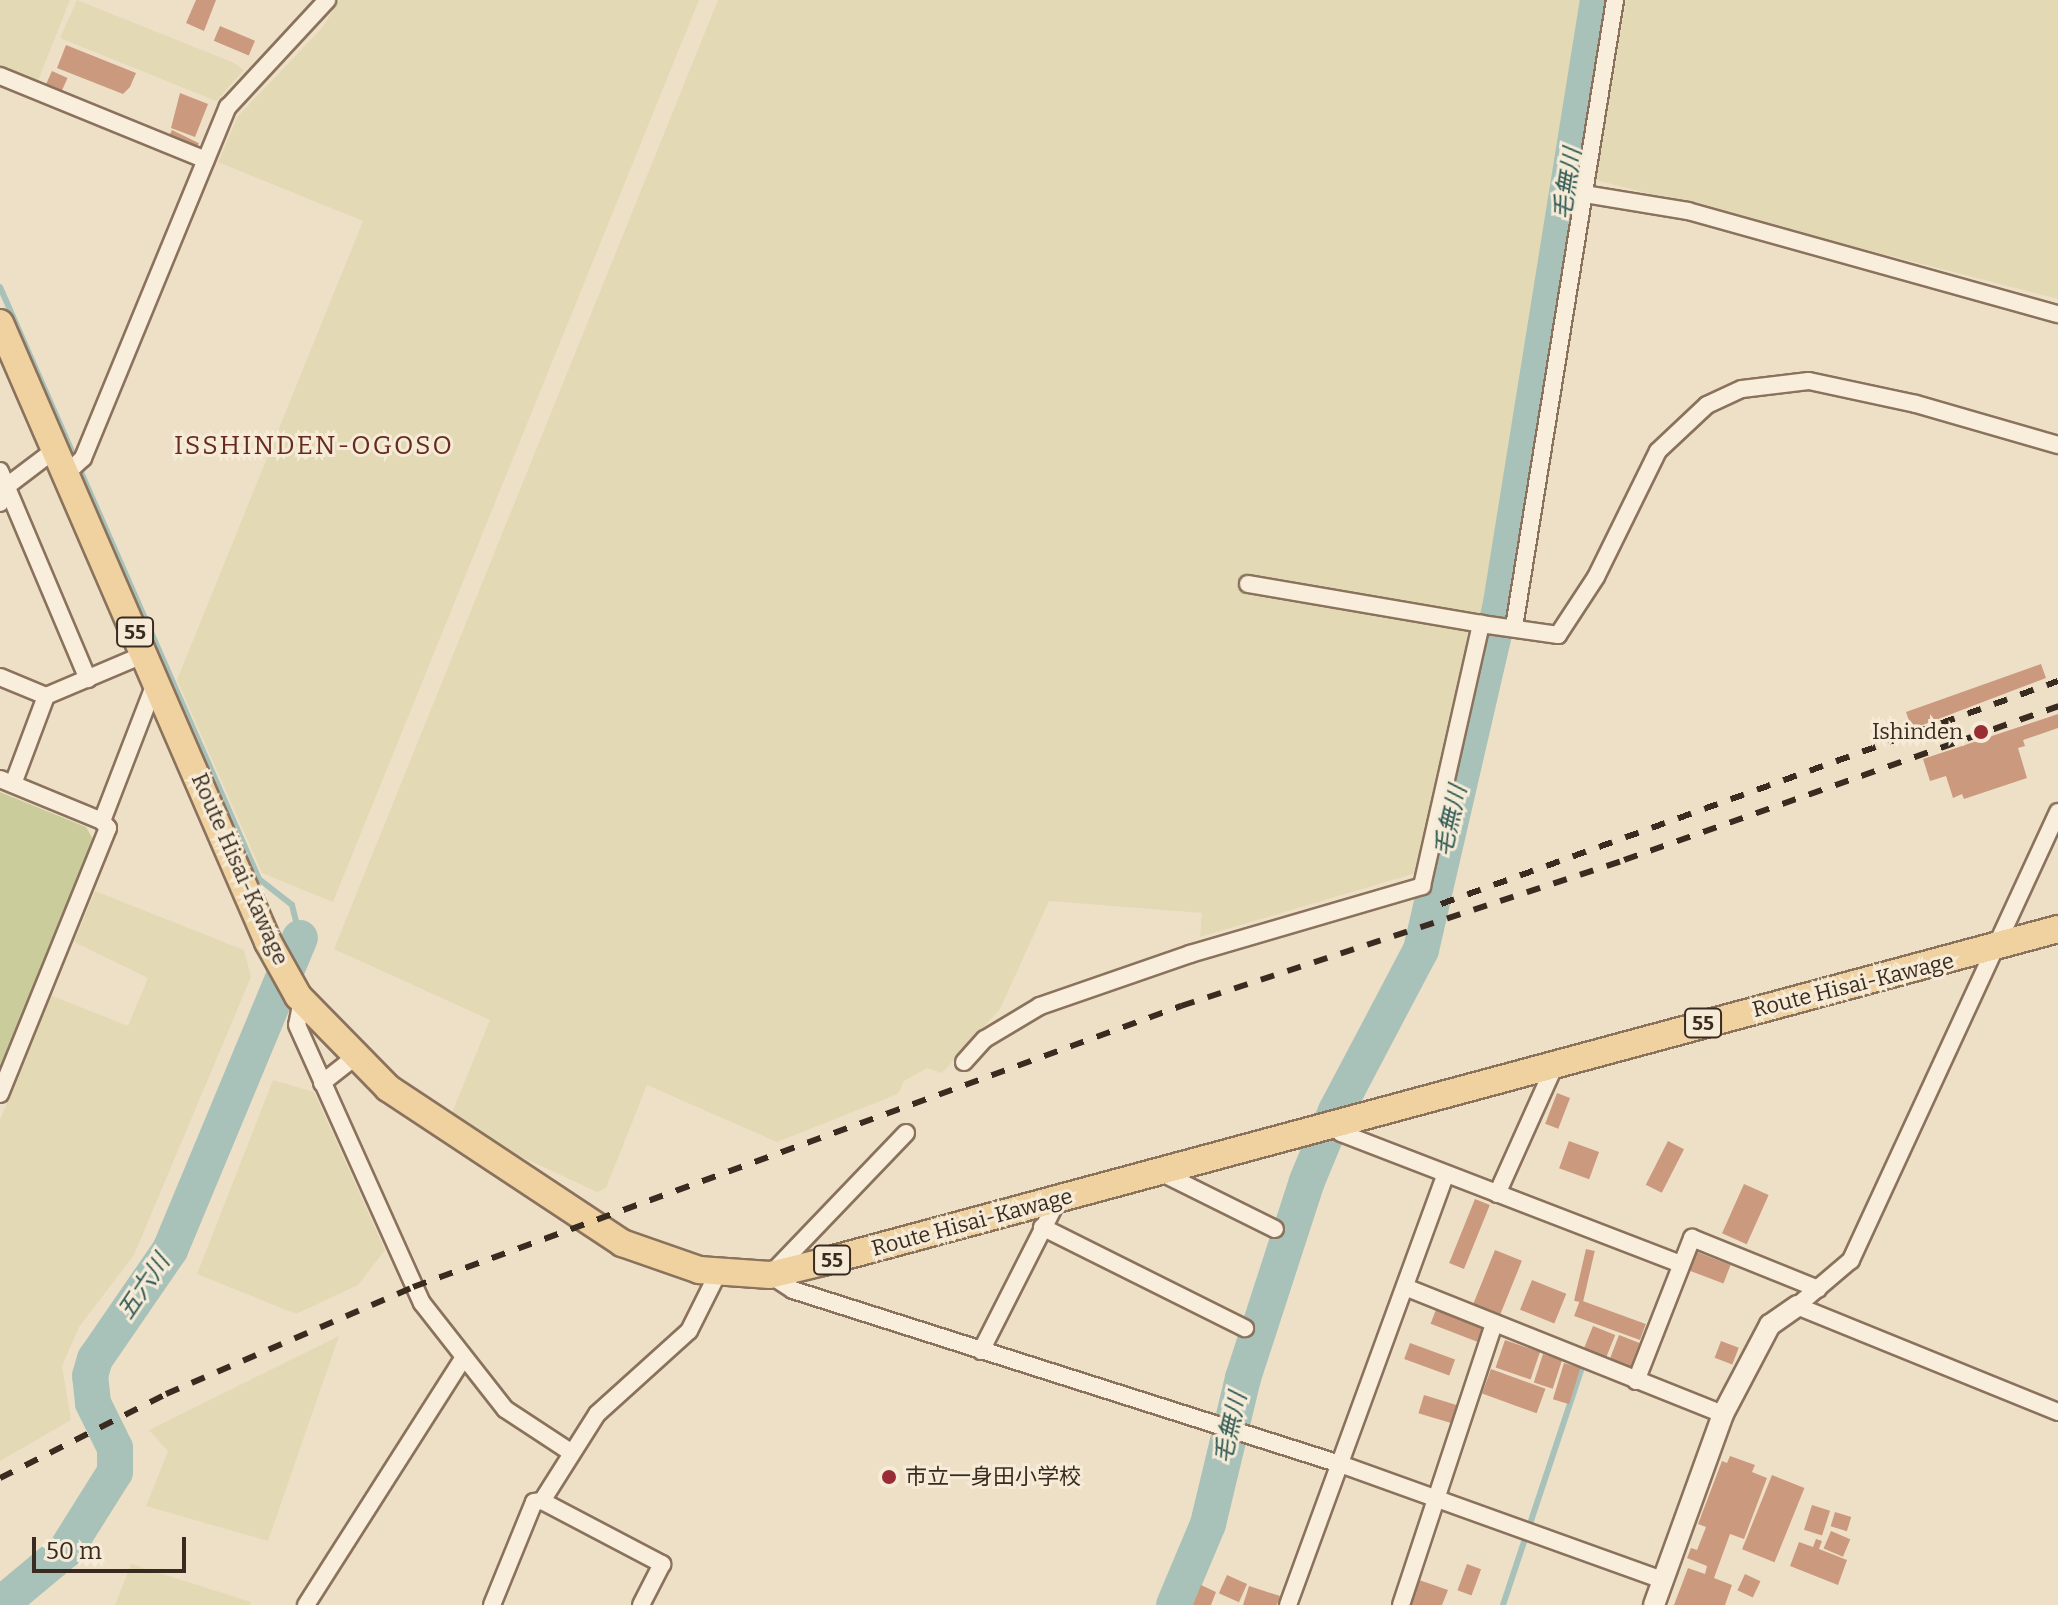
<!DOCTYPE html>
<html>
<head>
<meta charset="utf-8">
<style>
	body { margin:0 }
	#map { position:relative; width:2058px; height:1605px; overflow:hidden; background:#eee0c7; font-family:Bitter,"Noto Sans JP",serif }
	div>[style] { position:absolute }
	.farmland>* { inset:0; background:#e4d9b5 }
	.green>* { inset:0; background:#cacc9b }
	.stream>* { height:6px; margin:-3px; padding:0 3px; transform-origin:3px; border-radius:3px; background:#a8c2b9 }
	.river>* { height:36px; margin:-18px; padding:0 18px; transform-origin:18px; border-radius:18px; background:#a8c2b9 }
	.building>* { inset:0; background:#cb997e; transform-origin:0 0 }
	.roads { filter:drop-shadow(2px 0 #8a725d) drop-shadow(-2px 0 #8a725d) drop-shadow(0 2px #8a725d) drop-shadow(0 -2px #8a725d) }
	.minor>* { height:16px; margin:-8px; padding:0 8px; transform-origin:8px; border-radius:8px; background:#f9eedb }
	.tertiary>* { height:20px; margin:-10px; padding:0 10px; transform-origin:10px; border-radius:10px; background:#f9eedb }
	.primary>* { height:26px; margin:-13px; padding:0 13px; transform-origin:13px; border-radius:13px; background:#f0d2a1 }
	.rail>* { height:6px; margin-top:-3px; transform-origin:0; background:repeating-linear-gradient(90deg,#3a2b20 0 14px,transparent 0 28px) }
	.dots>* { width:22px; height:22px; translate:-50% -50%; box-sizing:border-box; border:4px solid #f5ebd7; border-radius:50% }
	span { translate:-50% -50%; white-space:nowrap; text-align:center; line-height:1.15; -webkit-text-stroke:6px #f5ebd7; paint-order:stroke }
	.shield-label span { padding:2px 6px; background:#f5ebd7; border:2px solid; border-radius:6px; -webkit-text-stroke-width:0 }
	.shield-label { font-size:20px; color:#3a2b20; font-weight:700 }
	.poi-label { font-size:22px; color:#3a2b20 }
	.right { translate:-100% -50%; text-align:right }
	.left { translate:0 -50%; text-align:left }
	.street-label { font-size:22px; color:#3a2b20 }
	.water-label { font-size:24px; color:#305a54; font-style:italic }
	.quarter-label { font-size:26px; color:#662b20; letter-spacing:2px }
	.scale { position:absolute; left:32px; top:1537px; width:154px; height:36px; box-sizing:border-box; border:4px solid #3a2b20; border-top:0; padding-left:10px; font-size:24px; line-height:28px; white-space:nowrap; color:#3a2b20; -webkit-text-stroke:6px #f5ebd7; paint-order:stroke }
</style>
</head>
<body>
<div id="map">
	<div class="farmland">
		<i style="clip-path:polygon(0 0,70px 0,36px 86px,0 72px)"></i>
		<i style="clip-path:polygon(77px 0,232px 62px,244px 70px,216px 101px,60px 38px)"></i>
		<i style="clip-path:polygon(339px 0,699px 0,333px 902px,262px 873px,177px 680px,363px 221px,218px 162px,238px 116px,322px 28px)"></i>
		<i style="clip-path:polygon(718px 0,1589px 0,1492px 616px,1476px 615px,1416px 873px,1200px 937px,1202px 913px,1049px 901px,1000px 1009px,942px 1073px,927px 1068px,904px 1081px,898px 1094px,777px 1142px,647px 1085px,606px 1188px,597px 1192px,494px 1144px,451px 1115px,490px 1020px,334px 949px)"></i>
		<i style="clip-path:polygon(1626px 0,2058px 0,2058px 299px,1596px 180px)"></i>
		<i style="clip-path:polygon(95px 891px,244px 950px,251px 977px,134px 1255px,79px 1327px,62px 1366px,71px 1420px,0 1461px,0 1120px,50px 995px,128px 1026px,148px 978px,74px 942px)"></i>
		<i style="clip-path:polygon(273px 1080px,314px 1092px,385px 1250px,358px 1285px,296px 1314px,197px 1274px)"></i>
		<i style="clip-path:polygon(339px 1336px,268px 1541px,146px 1506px,168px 1451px,149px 1430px)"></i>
		<i style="clip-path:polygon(131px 1564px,251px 1602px,250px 1605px,115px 1605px)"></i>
	</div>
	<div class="green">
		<i style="clip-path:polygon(0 792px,86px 827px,93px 839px,0 1067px)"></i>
	</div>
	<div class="stream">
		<i style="left:0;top:287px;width:646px;rotate:66.37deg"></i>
		<i style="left:259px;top:879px;width:42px;rotate:38.2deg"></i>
		<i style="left:292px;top:905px;width:34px;rotate:76deg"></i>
		<i style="left:1503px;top:1605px;width:251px;rotate:-71.6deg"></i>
	</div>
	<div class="river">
		<i style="left:0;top:1605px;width:86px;rotate:-39.8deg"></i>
		<i style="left:66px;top:1550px;width:92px;rotate:-57.9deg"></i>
		<i style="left:115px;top:1472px;width:24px;rotate:-90deg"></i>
		<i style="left:115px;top:1448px;width:50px;rotate:-116.1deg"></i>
		<i style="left:93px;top:1403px;width:27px;rotate:-96deg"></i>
		<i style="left:90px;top:1376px;width:18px;rotate:-74deg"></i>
		<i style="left:95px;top:1359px;width:132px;rotate:-55.5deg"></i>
		<i style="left:170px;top:1250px;width:338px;rotate:-67.4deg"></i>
		<i style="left:1174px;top:1605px;width:88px;rotate:-67.2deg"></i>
		<i style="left:1208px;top:1524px;width:150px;rotate:-76.5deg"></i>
		<i style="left:1243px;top:1378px;width:207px;rotate:-72deg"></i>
		<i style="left:1307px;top:1181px;width:76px;rotate:-67.5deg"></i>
		<i style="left:1336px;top:1111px;width:182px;rotate:-62.2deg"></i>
		<i style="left:1421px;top:950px;width:356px;rotate:-77deg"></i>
		<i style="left:1501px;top:603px;width:611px;rotate:-80.86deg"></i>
	</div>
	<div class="building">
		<i style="clip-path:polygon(196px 0,216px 0,204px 31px,186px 23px)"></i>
		<i style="left:220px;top:26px;width:38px;height:16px;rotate:23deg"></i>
		<i style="clip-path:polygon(66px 45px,136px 73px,130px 87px,123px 94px,57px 68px)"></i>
		<i style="left:52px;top:71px;width:17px;height:16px;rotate:24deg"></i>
		<i style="clip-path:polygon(180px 93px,208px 104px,195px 137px,171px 128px)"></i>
		<i style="left:172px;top:130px;width:30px;height:9px;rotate:26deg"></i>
		<i style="clip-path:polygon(2041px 664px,2046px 678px,1912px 729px,1906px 712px)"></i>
		<i style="clip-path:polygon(2058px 714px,2058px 728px,2023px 740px,2025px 746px,2018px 748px,2027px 778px,1964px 799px,1962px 794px,1953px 798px,1946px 776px,1930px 781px,1923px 759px)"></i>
		<i style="left:1557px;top:1093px;width:14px;height:33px;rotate:21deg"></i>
		<i style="left:1569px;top:1141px;width:32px;height:29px;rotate:20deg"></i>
		<i style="left:1668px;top:1141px;width:18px;height:49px;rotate:27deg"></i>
		<i style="left:1744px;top:1184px;width:27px;height:54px;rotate:24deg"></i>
		<i style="left:1475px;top:1199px;width:16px;height:69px;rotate:22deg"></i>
		<i style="left:1586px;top:1249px;width:9px;height:53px;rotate:13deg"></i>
		<i style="left:1495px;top:1250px;width:29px;height:60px;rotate:22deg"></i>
		<i style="left:1697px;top:1252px;width:36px;height:20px;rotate:21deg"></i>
		<i style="left:1532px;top:1280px;width:37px;height:32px;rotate:22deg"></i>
		<i style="left:1580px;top:1300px;width:70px;height:17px;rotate:20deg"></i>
		<i style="left:1437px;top:1307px;width:50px;height:18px;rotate:21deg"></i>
		<i style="left:1593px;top:1326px;width:24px;height:26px;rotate:22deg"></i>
		<i style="left:1619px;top:1335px;width:22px;height:28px;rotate:21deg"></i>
		<i style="left:1505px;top:1340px;width:37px;height:29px;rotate:19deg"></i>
		<i style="left:1721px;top:1341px;width:19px;height:18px;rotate:21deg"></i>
		<i style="left:1410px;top:1343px;width:48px;height:17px;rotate:20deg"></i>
		<i style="left:1543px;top:1354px;width:20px;height:30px;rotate:18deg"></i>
		<i style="left:1564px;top:1363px;width:17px;height:38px;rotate:17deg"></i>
		<i style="left:1491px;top:1369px;width:58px;height:26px;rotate:20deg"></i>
		<i style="left:1424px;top:1395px;width:34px;height:19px;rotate:17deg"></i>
		<i style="clip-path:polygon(1730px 1456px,1755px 1465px,1752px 1472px,1767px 1478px,1744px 1539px,1730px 1534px,1714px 1578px,1732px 1585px,1725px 1605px,1674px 1605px,1688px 1568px,1705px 1574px,1707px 1566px,1687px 1558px,1691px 1548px,1697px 1550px,1706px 1527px,1698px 1524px,1722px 1461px,1727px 1463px)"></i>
		<i style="left:1772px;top:1475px;width:35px;height:80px;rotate:22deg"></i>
		<i style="left:1812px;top:1505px;width:19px;height:26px;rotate:18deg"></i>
		<i style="left:1835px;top:1512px;width:17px;height:15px;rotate:17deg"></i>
		<i style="left:1831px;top:1531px;width:21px;height:19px;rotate:23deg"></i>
		<i style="clip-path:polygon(1816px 1539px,1822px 1541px,1819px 1549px,1847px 1560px,1838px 1585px,1790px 1566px,1799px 1542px,1813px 1547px)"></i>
		<i style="left:1467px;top:1564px;width:15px;height:28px;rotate:20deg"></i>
		<i style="left:1745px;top:1574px;width:17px;height:18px;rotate:25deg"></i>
		<i style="left:1227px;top:1575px;width:22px;height:20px;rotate:24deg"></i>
		<i style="clip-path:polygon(1419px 1580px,1448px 1590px,1442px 1605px,1410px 1605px)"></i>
		<i style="clip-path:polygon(1201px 1585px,1216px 1592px,1211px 1605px,1193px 1605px)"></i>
		<i style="clip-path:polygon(1249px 1586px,1280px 1596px,1277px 1605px,1243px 1605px)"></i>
	</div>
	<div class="roads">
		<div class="minor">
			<i style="left:0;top:76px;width:222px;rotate:22.2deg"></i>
			<i style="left:1584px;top:194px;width:105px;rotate:9.3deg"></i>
			<i style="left:1688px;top:211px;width:384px;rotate:15.6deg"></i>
			<i style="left:0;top:471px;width:226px;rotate:67.1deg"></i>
			<i style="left:67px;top:473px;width:22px;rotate:-43deg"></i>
			<i style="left:83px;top:458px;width:380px;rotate:-67.6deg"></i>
			<i style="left:228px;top:107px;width:146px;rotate:-47.2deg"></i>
			<i style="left:0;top:503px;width:18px;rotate:-68deg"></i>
			<i style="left:7px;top:486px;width:61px;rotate:-37.1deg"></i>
			<i style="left:1248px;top:584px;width:236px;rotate:9.7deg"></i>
			<i style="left:1514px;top:627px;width:635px;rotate:-80.85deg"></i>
			<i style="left:0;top:677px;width:50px;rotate:22.4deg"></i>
			<i style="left:0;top:779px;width:110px;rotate:22.4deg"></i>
			<i style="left:13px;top:784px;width:94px;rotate:-69.4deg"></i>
			<i style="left:46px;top:696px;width:108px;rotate:-23deg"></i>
			<i style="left:2058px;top:812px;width:494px;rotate:114.8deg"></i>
			<i style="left:1851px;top:1260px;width:71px;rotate:139.6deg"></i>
			<i style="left:1797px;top:1306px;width:282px;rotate:22.1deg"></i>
			<i style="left:302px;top:1000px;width:25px;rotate:101deg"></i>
			<i style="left:297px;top:1025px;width:305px;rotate:65.8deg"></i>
			<i style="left:422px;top:1303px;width:135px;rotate:51.9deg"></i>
			<i style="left:505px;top:1409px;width:77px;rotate:33.3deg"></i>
			<i style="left:964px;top:1062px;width:31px;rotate:-48deg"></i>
			<i style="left:985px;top:1039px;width:64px;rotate:-31deg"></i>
			<i style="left:1040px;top:1006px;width:159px;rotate:-19.1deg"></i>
			<i style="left:1190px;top:954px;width:242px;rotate:-16.3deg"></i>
			<i style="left:1422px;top:886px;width:269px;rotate:-77.3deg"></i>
			<i style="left:1481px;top:624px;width:78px;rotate:8.1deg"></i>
			<i style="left:1558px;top:635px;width:69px;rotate:-56.8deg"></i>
			<i style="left:1596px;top:577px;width:140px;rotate:-63.8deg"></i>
			<i style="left:1658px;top:451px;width:67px;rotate:-43.2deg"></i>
			<i style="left:1707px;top:405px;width:38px;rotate:-25deg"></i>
			<i style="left:1742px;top:389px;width:67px;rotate:-6.8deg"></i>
			<i style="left:1809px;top:381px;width:109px;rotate:12.1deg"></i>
			<i style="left:1916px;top:404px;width:148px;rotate:16.1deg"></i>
			<i style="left:322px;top:1083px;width:42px;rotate:-38.2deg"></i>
			<i style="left:0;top:1094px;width:287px;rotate:-67.9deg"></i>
			<i style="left:108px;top:828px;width:9px;rotate:-131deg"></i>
			<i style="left:102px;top:821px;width:150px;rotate:-68.9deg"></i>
			<i style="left:1349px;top:1119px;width:16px;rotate:120deg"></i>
			<i style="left:1341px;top:1133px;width:364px;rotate:21.1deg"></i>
			<i style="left:906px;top:1133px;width:197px;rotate:133.8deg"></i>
			<i style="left:770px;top:1275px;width:27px;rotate:33deg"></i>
			<i style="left:793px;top:1290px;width:574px;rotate:17.65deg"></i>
			<i style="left:1340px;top:1464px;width:342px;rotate:19.8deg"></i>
			<i style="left:1162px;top:1173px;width:126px;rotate:26.4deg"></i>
			<i style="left:1497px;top:1194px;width:139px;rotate:-65.8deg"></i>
			<i style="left:1042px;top:1227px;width:227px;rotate:26.5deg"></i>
			<i style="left:1405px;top:1287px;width:342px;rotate:21.8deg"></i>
			<i style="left:981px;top:1351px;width:170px;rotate:-63.1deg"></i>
			<i style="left:1636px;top:1381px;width:154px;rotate:-68.6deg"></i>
			<i style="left:1692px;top:1238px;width:136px;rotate:22deg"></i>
			<i style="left:542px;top:1501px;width:136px;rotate:27.7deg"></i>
			<i style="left:662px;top:1564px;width:46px;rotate:117.1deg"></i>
			<i style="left:306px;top:1605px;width:292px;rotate:-57.5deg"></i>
			<i style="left:492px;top:1605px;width:111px;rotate:-67.8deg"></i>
			<i style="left:534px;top:1502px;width:8px;rotate:-7deg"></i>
			<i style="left:542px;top:1501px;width:103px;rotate:-57.7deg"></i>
			<i style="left:597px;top:1414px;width:124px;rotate:-42.1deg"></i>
			<i style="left:689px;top:1331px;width:63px;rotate:-63.4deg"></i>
			<i style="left:1288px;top:1605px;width:459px;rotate:-69.9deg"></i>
			<i style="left:1401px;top:1605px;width:297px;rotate:-71.7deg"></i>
		</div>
		<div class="tertiary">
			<i style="left:1654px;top:1605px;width:203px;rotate:-70.1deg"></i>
			<i style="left:1723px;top:1414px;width:101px;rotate:-62.2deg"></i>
			<i style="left:1770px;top:1325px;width:33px;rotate:-35deg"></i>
		</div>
		<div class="primary">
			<i style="left:0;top:323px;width:675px;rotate:66.59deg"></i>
			<i style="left:268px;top:942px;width:62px;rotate:60.9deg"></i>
			<i style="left:298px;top:996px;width:129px;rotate:45.6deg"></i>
			<i style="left:388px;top:1088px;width:281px;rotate:33.5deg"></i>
			<i style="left:622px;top:1243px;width:82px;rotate:19.3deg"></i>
			<i style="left:699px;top:1270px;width:71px;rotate:4deg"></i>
			<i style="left:770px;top:1275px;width:55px;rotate:-13.8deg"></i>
			<i style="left:823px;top:1262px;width:1279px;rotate:-15.09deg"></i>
		</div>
	</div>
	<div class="rail">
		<i style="left:1441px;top:904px;width:656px;rotate:-19.87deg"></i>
		<i style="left:0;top:1478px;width:186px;rotate:-26.8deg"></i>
		<i style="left:166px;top:1394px;width:269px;rotate:-23.4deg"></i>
		<i style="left:413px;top:1287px;width:818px;rotate:-20.1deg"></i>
		<i style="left:1181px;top:1006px;width:466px;rotate:-18.2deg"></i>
		<i style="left:1624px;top:860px;width:461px;rotate:-19.5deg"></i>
	</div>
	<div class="dots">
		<i style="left:1981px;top:732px;background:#982d35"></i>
		<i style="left:889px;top:1477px;background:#982d35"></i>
	</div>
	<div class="shield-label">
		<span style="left:135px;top:632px">55</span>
		<span style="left:1703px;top:1023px">55</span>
		<span style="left:832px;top:1260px">55</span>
	</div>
	<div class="poi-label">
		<span class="right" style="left:1963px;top:732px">Ishinden</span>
		<span class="left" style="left:905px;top:1477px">市立一身田小学校</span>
	</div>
	<div class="street-label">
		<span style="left:240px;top:869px;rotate:66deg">Route Hisai-Kawage</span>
		<span style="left:1853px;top:985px;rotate:-14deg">Route Hisai-Kawage</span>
		<span style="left:972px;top:1222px;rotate:-15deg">Route Hisai-Kawage</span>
	</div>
	<div class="water-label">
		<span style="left:1568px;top:184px;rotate:-81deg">毛無川</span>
		<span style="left:1451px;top:821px;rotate:-77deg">毛無川</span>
		<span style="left:144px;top:1287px;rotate:-56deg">五六川</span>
		<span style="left:1231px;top:1428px;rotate:-77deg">毛無川</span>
	</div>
	<div class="quarter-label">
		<span style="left:314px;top:446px">ISSHINDEN-OGOSO</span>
	</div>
	<div class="scale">50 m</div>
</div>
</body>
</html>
